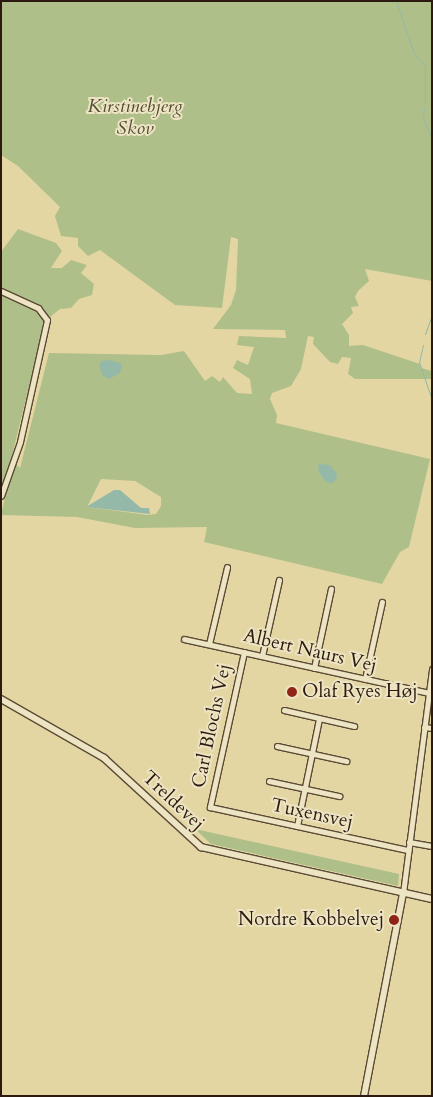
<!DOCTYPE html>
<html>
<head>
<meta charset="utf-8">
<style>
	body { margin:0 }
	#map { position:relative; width:433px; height:1097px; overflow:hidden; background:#e4d6a3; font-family:Cardo,serif }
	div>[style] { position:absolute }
	.green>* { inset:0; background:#afbf89 }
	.water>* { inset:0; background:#95b9a8 }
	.stream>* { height:1px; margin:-0.5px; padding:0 0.5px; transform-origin:0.5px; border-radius:0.5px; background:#95b9a8 }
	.roads { filter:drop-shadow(1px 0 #5a4935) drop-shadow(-1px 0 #5a4935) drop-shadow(0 1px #5a4935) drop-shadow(0 -1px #5a4935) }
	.minor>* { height:5px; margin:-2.5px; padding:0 2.5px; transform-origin:2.5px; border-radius:2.5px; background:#ede4c3 }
	.tertiary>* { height:6px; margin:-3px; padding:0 3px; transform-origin:3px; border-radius:3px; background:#ede4c3 }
	.dots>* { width:14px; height:14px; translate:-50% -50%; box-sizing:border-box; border:2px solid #ede4c3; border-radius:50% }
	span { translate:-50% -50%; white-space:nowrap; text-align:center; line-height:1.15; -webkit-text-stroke:4px #ede4c3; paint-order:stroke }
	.park-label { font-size:19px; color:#534c34; font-style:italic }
	.street-label { font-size:19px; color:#2c1a10 }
	.poi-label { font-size:19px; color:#2c1a10 }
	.left { translate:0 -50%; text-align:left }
	.right { translate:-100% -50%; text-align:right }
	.frame { position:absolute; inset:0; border:2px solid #2c1a10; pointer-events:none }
</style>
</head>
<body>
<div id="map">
	<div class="green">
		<i style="clip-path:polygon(evenodd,1px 1px,432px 1px,432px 281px,365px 269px,369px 281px,358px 291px,355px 297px,359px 306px,351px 307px,353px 313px,342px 324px,349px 335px,349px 346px,363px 345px,420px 364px,421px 368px,432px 371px,432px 379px,355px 379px,348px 374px,351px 358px,342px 357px,338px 364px,330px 362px,313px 344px,314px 337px,308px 336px,301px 369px,291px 386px,272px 393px,270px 399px,277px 415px,276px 423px,430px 459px,409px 547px,400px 552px,382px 584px,204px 542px,207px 527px,135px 528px,77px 517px,1px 515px,6px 493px,1px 489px,1px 252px,18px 229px,56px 243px,62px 251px,51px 268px,62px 268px,71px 260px,87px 265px,81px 273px,94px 284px,92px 295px,79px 299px,71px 308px,60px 309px,45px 321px,11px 460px,20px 468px,49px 353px,161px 355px,184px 351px,205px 381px,212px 376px,220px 382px,223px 377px,237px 393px,252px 394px,250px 379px,233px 368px,237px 360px,248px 365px,254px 347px,237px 345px,239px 336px,286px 338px,285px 330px,213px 329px,231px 305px,236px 290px,238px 239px,231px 237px,222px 308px,175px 305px,100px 250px,88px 256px,78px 246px,78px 238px,61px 236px,55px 216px,60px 207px,18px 166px,1px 155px,1px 1px,101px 479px,135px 481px,161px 497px,161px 506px,156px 514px,148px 515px,87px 507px,101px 479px)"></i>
		<i style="clip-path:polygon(195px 829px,399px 874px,398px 886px,211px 844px)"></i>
	</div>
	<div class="water">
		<i style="clip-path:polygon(110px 360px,122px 364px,120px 373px,109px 379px,102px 375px,99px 366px,101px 361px)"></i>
		<i style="clip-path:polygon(319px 464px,330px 465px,337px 474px,336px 480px,331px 484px,324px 480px,318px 470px)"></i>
		<i style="clip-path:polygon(114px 490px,120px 490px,141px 508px,149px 508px,150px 514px,86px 507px)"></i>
	</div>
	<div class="stream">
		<i style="left:396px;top:1px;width:55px;rotate:70.9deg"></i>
		<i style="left:414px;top:53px;width:17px;rotate:50deg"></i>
		<i style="left:425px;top:66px;width:36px;rotate:90deg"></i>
		<i style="left:424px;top:108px;width:10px;rotate:96deg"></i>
		<i style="left:423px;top:118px;width:23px;rotate:67deg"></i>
		<i style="left:425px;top:334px;width:20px;rotate:-70deg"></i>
		<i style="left:423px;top:345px;width:17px;rotate:103deg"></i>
		<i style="left:419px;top:362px;width:40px;rotate:71.1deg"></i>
	</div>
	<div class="roads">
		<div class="minor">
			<i style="left:1px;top:291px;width:41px;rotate:24.7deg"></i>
			<i style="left:38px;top:308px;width:15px;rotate:53deg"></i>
			<i style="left:47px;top:320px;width:125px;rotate:102.5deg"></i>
			<i style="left:20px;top:442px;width:57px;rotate:109.4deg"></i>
			<i style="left:184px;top:639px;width:251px;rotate:12.4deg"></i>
			<i style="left:209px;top:644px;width:79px;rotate:-76.8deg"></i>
			<i style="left:244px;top:652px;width:159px;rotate:102.4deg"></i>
			<i style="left:210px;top:807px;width:203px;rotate:12.3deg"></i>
			<i style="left:262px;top:656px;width:78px;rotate:-77.4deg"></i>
			<i style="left:314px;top:668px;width:81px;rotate:-77.9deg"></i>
			<i style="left:365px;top:679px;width:79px;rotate:-77.6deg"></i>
			<i style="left:284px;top:710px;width:72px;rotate:12.9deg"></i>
			<i style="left:424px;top:727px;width:8px;rotate:7deg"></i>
			<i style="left:277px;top:746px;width:71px;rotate:12.3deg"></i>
			<i style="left:269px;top:781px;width:72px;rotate:12.1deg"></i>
			<i style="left:297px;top:826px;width:109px;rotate:-78.4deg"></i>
			<i style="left:409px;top:842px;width:23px;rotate:10deg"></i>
			<i style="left:403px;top:893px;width:226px;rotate:-82.6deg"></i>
		</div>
		<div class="tertiary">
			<i style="left:1px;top:699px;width:119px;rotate:29.8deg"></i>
			<i style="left:104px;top:758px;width:132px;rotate:42.5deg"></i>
			<i style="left:201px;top:847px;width:237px;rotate:12.7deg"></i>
			<i style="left:364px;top:1096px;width:207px;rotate:-79.1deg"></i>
		</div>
	</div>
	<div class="dots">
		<i style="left:292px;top:692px;background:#8f2418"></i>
		<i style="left:394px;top:920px;background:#8f2418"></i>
	</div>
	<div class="park-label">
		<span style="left:135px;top:118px">Kirstinebjerg<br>Skov</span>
	</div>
	<div class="street-label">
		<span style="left:310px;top:651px;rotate:13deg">Albert Naurs Vej</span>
		<span style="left:212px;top:726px;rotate:-78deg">Carl Blochs Vej</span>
		<span style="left:173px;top:801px;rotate:43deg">Treldevej</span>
		<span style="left:312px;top:814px;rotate:12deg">Tuxensvej</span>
	</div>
	<div class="poi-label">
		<span class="left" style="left:302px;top:692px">Olaf Ryes Høj</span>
		<span class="right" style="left:384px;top:920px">Nordre Kobbelvej</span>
	</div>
	<div class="frame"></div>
</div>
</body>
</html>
